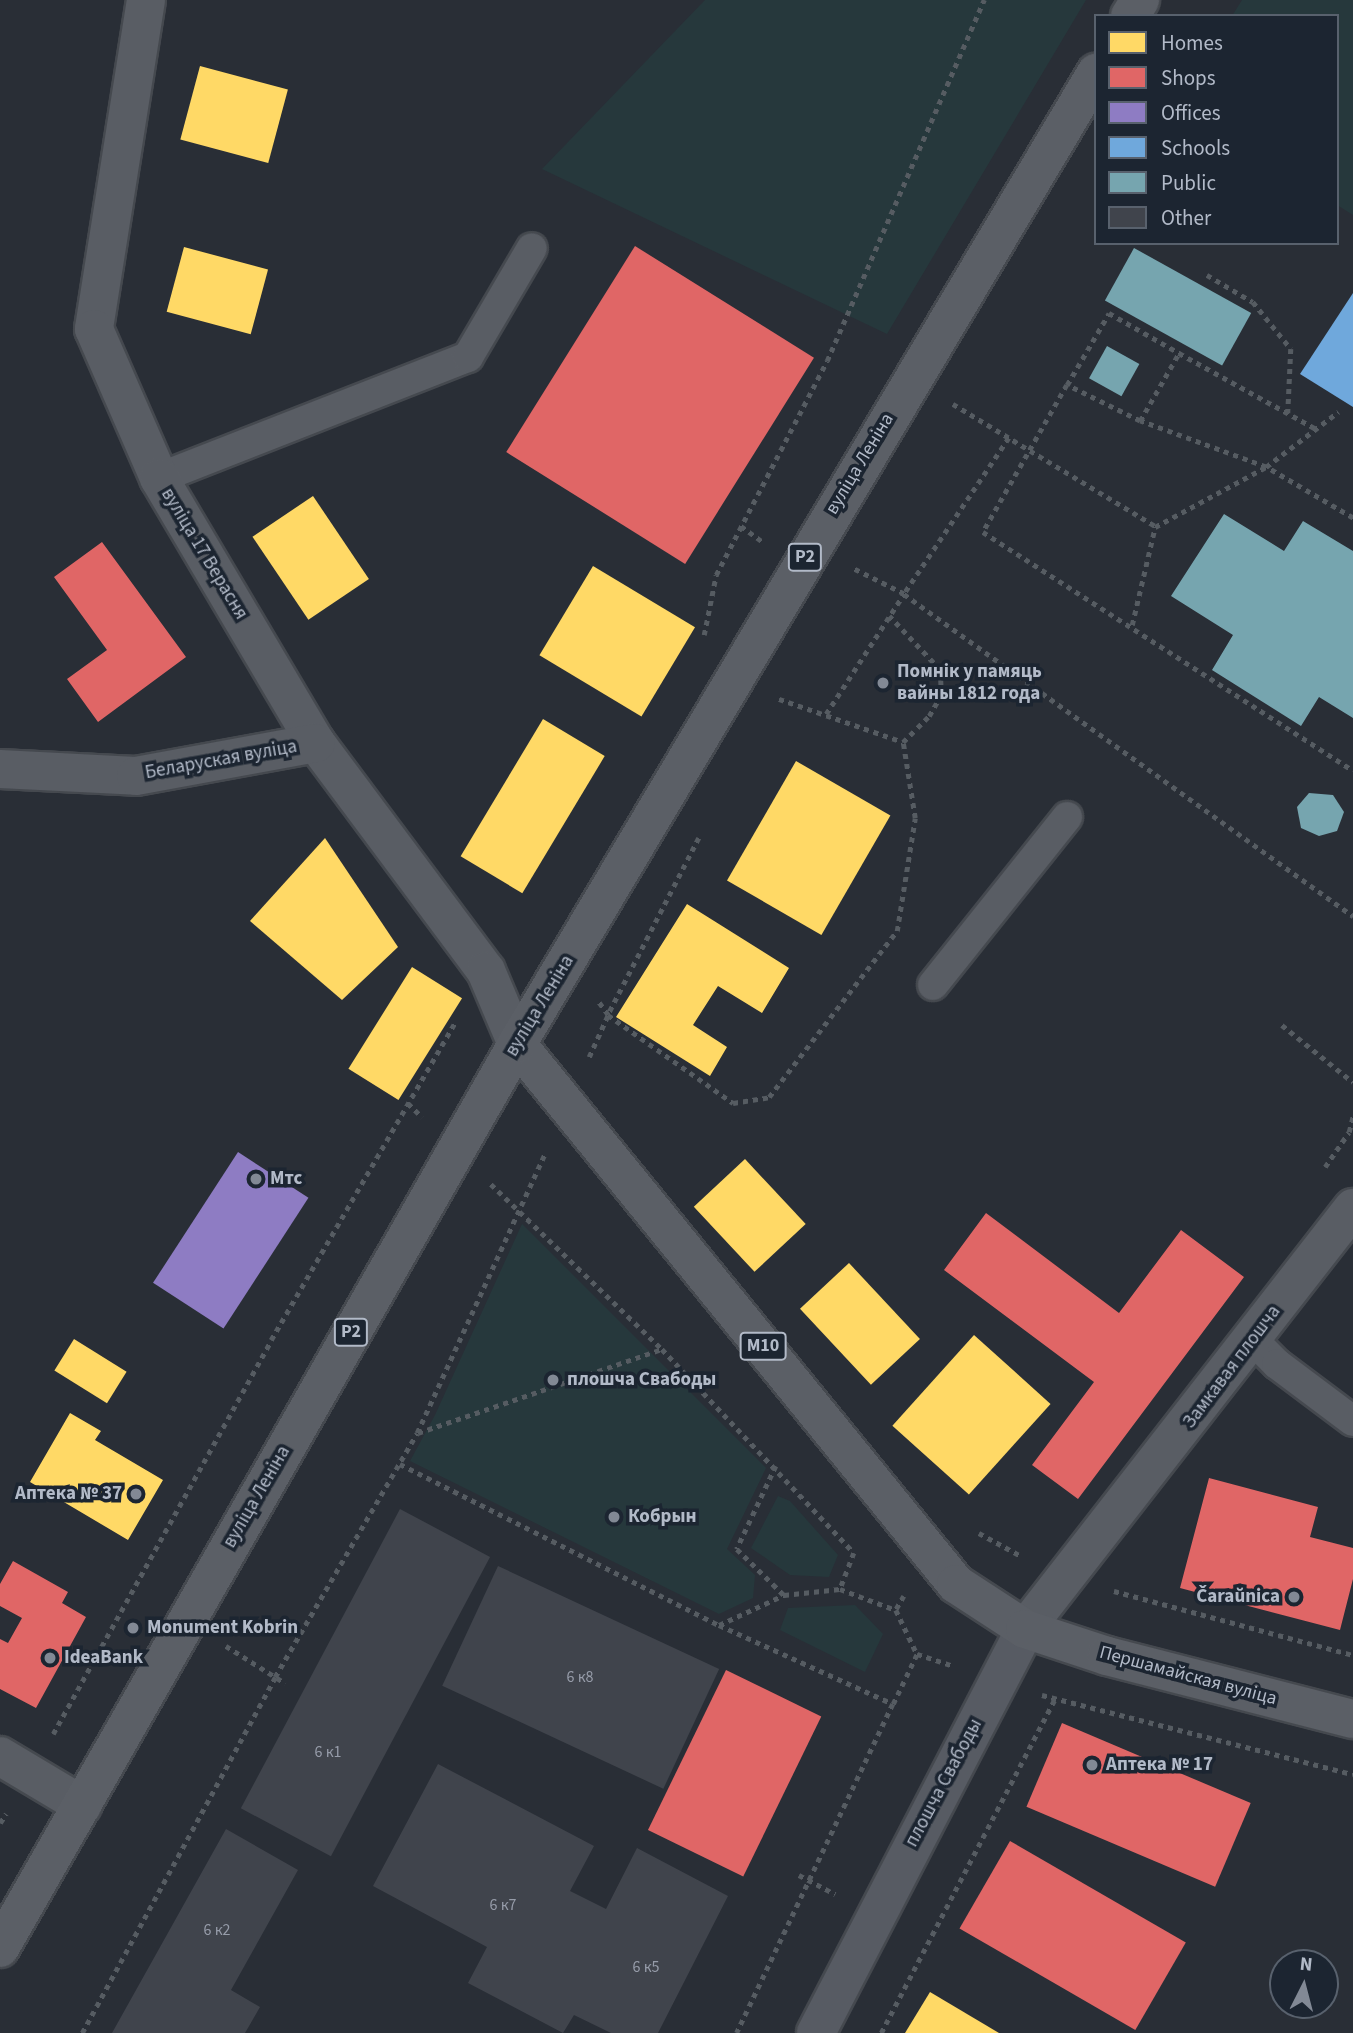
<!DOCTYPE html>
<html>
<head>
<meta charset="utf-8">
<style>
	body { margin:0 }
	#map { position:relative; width:1353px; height:2033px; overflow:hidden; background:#292e36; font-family:"Source Sans 3",sans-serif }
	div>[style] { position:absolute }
	.green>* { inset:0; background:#26383c }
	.homes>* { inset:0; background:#ffd966; transform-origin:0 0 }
	.shops>* { inset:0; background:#e06666; transform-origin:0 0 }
	.offices>* { inset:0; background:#8e7cc3; transform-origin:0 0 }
	.schools>* { inset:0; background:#6fa8dc }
	.public>* { inset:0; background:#76a5af; transform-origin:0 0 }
	.building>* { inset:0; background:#40444c; transform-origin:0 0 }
	.path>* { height:4.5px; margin-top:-2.25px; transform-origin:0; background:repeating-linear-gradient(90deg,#565c62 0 5px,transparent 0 10px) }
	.roads { filter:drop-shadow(2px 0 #45494f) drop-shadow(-2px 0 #45494f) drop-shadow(0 2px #45494f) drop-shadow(0 -2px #45494f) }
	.service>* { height:30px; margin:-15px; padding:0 15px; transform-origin:15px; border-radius:15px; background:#595d64 }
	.minor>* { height:38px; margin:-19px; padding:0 19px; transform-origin:19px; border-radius:19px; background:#595d64 }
	.secondary>* { height:38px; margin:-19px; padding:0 19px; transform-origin:19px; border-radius:19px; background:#575b63 }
	.primary>* { height:38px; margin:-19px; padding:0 19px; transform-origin:19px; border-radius:19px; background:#5b5f66 }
	.dots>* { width:19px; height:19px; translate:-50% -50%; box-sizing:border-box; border:4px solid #1c2531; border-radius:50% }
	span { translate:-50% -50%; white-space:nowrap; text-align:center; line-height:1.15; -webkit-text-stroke:7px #1c2531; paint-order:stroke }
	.number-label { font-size:16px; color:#969ca9 }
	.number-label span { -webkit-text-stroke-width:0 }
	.shield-label span { padding:2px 5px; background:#1c2531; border:2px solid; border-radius:5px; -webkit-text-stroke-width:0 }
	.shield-label { font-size:18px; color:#b2bac8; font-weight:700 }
	.street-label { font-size:19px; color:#b2bac8 }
	.poi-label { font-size:19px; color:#b2bac8; font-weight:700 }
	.left { translate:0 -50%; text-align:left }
	.right { translate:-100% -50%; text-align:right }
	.legend { position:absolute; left:1094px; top:14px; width:245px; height:231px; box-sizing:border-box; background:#1c2531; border:2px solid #58616d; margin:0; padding:9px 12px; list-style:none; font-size:21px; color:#b2bac8 }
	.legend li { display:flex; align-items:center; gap:14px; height:35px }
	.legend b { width:35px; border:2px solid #58616d }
	.north { position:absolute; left:1269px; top:1949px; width:70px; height:70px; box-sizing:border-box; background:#1c2531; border:2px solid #58616d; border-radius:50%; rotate:6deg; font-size:19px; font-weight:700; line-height:28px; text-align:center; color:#b2bac8 }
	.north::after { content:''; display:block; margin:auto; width:24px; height:32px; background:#828995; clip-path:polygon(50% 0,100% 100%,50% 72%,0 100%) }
</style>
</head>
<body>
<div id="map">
	<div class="green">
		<i style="clip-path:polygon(705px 0,1086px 0,887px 334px,542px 169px)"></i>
		<i style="clip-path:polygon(1242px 0,1353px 0,1353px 215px,1337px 205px,1337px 16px,1232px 16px)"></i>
		<i style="clip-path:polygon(522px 1224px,766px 1468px,727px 1549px,755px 1575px,753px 1598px,719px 1614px,410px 1461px,435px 1415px)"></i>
		<i style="clip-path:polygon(778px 1496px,790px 1501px,838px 1555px,829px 1577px,790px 1575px,751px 1548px)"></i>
		<i style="clip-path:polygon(855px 1605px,883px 1634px,865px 1672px,780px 1630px,788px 1608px)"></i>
	</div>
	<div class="homes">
		<i style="left:200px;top:66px;width:91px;height:76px;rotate:15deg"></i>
		<i style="left:184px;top:247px;width:87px;height:67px;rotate:15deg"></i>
		<i style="left:313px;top:496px;width:100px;height:73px;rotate:56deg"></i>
		<i style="left:593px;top:566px;width:119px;height:104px;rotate:31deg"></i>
		<i style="left:543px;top:719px;width:72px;height:160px;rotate:31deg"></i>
		<i style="left:796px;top:761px;width:109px;height:138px;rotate:30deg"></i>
		<i style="clip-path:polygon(325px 838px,398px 947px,342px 1000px,250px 921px)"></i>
		<i style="clip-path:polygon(687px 904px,789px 968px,762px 1013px,718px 986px,693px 1025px,727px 1047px,710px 1076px,616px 1017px)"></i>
		<i style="left:412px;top:967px;width:59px;height:120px;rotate:32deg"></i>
		<i style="left:745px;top:1159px;width:89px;height:70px;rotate:47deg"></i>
		<i style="left:849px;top:1263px;width:104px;height:67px;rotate:47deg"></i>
		<i style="left:974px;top:1335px;width:103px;height:122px;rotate:42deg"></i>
		<i style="left:74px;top:1339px;width:62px;height:37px;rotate:32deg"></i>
		<i style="clip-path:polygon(70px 1413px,101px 1431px,95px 1440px,163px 1480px,128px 1540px,30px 1482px)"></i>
		<i style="clip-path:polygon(930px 1992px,999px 2033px,905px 2033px)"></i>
	</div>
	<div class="shops">
		<i style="left:635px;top:246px;width:211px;height:243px;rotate:32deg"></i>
		<i style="clip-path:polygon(102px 542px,186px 657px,98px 722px,67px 679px,107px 650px,54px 577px)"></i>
		<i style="clip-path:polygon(986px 1213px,1119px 1313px,1181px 1230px,1244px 1277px,1078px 1499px,1032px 1465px,1094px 1382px,944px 1270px)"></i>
		<i style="clip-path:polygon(1209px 1478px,1318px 1507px,1310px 1537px,1353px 1548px,1353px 1579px,1340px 1630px,1180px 1588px)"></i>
		<i style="clip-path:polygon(13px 1561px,68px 1592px,62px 1603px,86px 1617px,36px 1708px,0 1689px,0 1639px,8px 1643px,22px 1618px,0 1606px,0 1584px)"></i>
		<i style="left:726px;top:1670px;width:106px;height:178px;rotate:26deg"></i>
		<i style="left:1062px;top:1723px;width:205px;height:91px;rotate:23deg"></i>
		<i style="left:1010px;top:1841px;width:203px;height:101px;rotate:30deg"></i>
	</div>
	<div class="offices">
		<i style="left:238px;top:1152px;width:84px;height:156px;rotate:33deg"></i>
	</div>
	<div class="schools">
		<i style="clip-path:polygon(1353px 293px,1353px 407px,1300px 374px)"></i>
	</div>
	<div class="public">
		<i style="left:1134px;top:248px;width:134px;height:60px;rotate:29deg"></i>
		<i style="left:1107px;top:346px;width:37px;height:37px;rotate:29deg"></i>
		<i style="clip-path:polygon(1224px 514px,1284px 551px,1303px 521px,1353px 551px,1353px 718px,1319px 697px,1301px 726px,1212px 670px,1233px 635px,1171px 596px)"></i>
		<i style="clip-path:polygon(1309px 793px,1333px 795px,1344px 812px,1337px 831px,1319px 836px,1301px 828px,1297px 807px)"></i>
	</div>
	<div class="building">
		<i style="left:400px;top:1509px;width:102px;height:339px;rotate:28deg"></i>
		<i style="left:498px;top:1566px;width:244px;height:132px;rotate:25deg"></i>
		<i style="clip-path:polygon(438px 1764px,594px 1846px,570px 1891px,606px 1909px,637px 1848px,728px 1896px,658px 2033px,611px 2033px,574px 2015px,563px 2033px,468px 1983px,487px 1947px,373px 1886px)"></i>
		<i style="clip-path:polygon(226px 1829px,298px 1870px,231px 1990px,260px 2007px,245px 2033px,112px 2033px)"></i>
	</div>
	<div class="path">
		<i style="left:1207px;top:275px;width:53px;rotate:30.4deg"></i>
		<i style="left:1253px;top:302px;width:60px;rotate:51deg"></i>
		<i style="left:1291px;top:349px;width:64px;rotate:92.7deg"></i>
		<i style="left:1067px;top:385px;width:83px;rotate:-59.7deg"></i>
		<i style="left:1109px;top:313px;width:81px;rotate:29.7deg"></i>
		<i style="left:953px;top:404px;width:236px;rotate:31.1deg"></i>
		<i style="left:1140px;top:421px;width:78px;rotate:-60.2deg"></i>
		<i style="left:1179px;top:353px;width:159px;rotate:29deg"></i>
		<i style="left:1009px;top:438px;width:188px;rotate:123.9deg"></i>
		<i style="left:904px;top:594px;width:553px;rotate:35.65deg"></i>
		<i style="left:1353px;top:518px;width:101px;rotate:-149.6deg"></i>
		<i style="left:1266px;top:467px;width:134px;rotate:-159.9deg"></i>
		<i style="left:1140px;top:421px;width:81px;rotate:-153.7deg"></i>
		<i style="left:1067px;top:385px;width:169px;rotate:119.7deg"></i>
		<i style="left:983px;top:532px;width:440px;rotate:32.8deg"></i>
		<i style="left:741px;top:526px;width:27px;rotate:36deg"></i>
		<i style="left:1132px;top:625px;width:101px;rotate:-76.8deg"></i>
		<i style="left:1155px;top:527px;width:126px;rotate:-28.4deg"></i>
		<i style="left:1266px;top:467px;width:91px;rotate:-37.4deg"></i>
		<i style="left:704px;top:635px;width:61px;rotate:-78.7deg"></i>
		<i style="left:716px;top:575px;width:241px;rotate:-62.6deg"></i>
		<i style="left:827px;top:361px;width:394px;rotate:-66.5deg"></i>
		<i style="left:779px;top:699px;width:131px;rotate:19.1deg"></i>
		<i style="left:903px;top:742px;width:37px;rotate:-45deg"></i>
		<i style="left:929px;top:716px;width:24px;rotate:-60deg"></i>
		<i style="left:941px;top:695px;width:25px;rotate:-92deg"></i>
		<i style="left:940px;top:670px;width:74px;rotate:-133.4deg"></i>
		<i style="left:826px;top:714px;width:143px;rotate:-57deg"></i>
		<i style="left:904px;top:594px;width:56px;rotate:-153.4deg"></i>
		<i style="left:699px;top:838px;width:199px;rotate:117.2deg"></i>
		<i style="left:608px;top:1015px;width:153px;rotate:35.1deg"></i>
		<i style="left:733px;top:1103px;width:36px;rotate:-9deg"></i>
		<i style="left:769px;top:1097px;width:210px;rotate:-52.4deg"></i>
		<i style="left:897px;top:931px;width:114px;rotate:-80.9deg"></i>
		<i style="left:915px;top:818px;width:77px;rotate:-99deg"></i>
		<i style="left:1282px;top:1025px;width:91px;rotate:38.8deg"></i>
		<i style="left:589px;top:1057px;width:46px;rotate:-65.7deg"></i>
		<i style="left:608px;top:1015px;width:19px;rotate:-126deg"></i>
		<i style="left:408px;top:1103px;width:20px;rotate:45deg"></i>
		<i style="left:1325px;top:1167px;width:42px;rotate:-55.6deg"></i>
		<i style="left:1349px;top:1132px;width:16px;rotate:-76deg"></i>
		<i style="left:491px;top:1184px;width:238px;rotate:44deg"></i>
		<i style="left:418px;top:1433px;width:258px;rotate:-19deg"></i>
		<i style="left:662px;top:1349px;width:280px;rotate:46.7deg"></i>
		<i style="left:854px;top:1553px;width:39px;rotate:111deg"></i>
		<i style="left:400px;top:1464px;width:357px;rotate:26.8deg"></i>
		<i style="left:719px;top:1625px;width:191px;rotate:24.4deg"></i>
		<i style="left:893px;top:1704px;width:364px;rotate:115.4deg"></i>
		<i style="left:776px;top:1466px;width:92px;rotate:115.2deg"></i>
		<i style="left:737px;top:1549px;width:66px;rotate:44.4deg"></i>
		<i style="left:979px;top:1533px;width:48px;rotate:28.7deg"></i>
		<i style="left:1114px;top:1591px;width:247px;rotate:15deg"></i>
		<i style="left:904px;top:1596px;width:16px;rotate:120deg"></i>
		<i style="left:896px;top:1610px;width:49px;rotate:64.5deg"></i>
		<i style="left:917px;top:1654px;width:39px;rotate:18deg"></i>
		<i style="left:719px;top:1625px;width:72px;rotate:-24.8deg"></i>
		<i style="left:784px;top:1595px;width:56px;rotate:-6.1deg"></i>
		<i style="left:840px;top:1589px;width:60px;rotate:20.6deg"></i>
		<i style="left:226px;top:1646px;width:70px;rotate:32.1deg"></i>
		<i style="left:1042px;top:1695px;width:321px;rotate:14.3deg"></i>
		<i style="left:893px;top:1704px;width:55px;rotate:-64.4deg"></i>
		<i style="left:53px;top:1734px;width:450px;rotate:-61deg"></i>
		<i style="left:271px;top:1340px;width:367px;rotate:-59.9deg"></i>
		<i style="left:0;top:1823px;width:11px;rotate:-56deg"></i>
		<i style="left:799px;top:1875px;width:41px;rotate:27.8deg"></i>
		<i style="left:82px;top:2033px;width:405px;rotate:-61.5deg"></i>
		<i style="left:275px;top:1677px;width:282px;rotate:-59.8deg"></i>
		<i style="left:417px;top:1433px;width:307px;rotate:-65.4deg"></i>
		<i style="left:881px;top:2033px;width:375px;rotate:-62.5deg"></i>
	</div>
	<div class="roads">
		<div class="service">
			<i style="left:159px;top:478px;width:332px;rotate:-21.4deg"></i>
			<i style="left:468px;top:357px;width:126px;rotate:-59.6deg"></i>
			<i style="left:933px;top:985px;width:215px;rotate:-51.4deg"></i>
			<i style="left:1253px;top:1340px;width:34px;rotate:45deg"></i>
			<i style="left:1277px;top:1364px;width:95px;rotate:36.9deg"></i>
		</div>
		<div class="minor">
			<i style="left:146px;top:0;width:333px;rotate:99deg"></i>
			<i style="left:94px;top:329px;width:163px;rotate:66.4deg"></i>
			<i style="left:159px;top:478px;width:308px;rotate:59.4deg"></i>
			<i style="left:316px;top:743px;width:284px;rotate:53.3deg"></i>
			<i style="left:486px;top:971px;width:79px;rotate:67deg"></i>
			<i style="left:0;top:769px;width:136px;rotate:2.9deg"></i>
			<i style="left:136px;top:776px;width:183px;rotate:-10.4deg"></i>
			<i style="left:1025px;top:1629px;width:534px;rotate:-52.08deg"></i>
			<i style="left:0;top:1756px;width:96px;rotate:30.9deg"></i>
		</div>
		<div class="secondary">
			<i style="left:816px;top:2033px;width:455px;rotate:-62.6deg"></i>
		</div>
		<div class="primary">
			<i style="left:1130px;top:16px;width:19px;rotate:-58deg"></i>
			<i style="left:517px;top:1044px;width:696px;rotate:50.89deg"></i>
			<i style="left:956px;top:1584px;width:82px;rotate:33.1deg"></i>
			<i style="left:1025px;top:1629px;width:86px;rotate:18.2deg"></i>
			<i style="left:1107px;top:1656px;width:254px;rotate:14.4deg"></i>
			<i style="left:0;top:1948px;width:1041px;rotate:-60.23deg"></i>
			<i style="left:517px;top:1044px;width:1131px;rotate:-59.19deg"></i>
		</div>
	</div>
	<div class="dots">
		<i style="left:883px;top:683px;background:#828995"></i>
		<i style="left:256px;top:1179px;background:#828995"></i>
		<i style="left:553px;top:1380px;background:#828995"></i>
		<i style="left:136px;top:1494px;background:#828995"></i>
		<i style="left:614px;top:1517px;background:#828995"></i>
		<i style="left:1294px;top:1597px;background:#828995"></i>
		<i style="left:133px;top:1628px;background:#828995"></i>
		<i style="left:50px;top:1658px;background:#828995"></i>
		<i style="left:1092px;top:1765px;background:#828995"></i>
	</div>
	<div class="number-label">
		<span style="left:580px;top:1677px">6 к8</span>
		<span style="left:328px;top:1752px">6 к1</span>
		<span style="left:503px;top:1905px">6 к7</span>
		<span style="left:217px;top:1930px">6 к2</span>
		<span style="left:646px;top:1967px">6 к5</span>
	</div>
	<div class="shield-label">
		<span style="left:805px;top:557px">Р2</span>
		<span style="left:351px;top:1332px">Р2</span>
		<span style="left:763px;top:1346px">М10</span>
	</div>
	<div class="street-label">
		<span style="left:860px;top:464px;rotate:-59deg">вуліца Леніна</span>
		<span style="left:204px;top:554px;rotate:59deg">вуліца 17 Верасня</span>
		<span style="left:221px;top:760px;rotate:-10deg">Беларуская вуліца</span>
		<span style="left:540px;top:1006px;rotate:-59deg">вуліца Леніна</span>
		<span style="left:1232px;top:1367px;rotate:-53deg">Замкавая плошча</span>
		<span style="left:257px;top:1497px;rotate:-60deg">вуліца Леніна</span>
		<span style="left:1188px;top:1676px;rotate:15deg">Першамайская вуліца</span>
		<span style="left:944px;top:1783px;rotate:-62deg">плошча Свабоды</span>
	</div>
	<div class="poi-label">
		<span class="left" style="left:897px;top:683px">Помнік у памяць<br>вайны 1812 года</span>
		<span class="left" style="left:270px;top:1179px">Мтс</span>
		<span class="left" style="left:567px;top:1380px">плошча Свабоды</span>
		<span class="right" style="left:122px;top:1494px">Аптека № 37</span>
		<span class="left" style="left:628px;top:1517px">Кобрын</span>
		<span class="right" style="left:1280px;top:1597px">Čaraŭnica</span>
		<span class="left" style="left:147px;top:1628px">Monument Kobrin</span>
		<span class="left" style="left:64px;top:1658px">IdeaBank</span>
		<span class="left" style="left:1106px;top:1765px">Аптека № 17</span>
	</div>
	<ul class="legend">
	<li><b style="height:19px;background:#ffd966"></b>Homes</li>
	<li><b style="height:19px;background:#e06666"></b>Shops</li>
	<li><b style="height:19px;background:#8e7cc3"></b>Offices</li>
	<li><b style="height:19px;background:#6fa8dc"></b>Schools</li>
	<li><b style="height:19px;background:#76a5af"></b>Public</li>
	<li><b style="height:19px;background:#40444c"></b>Other</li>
	</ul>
	<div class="north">N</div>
</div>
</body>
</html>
